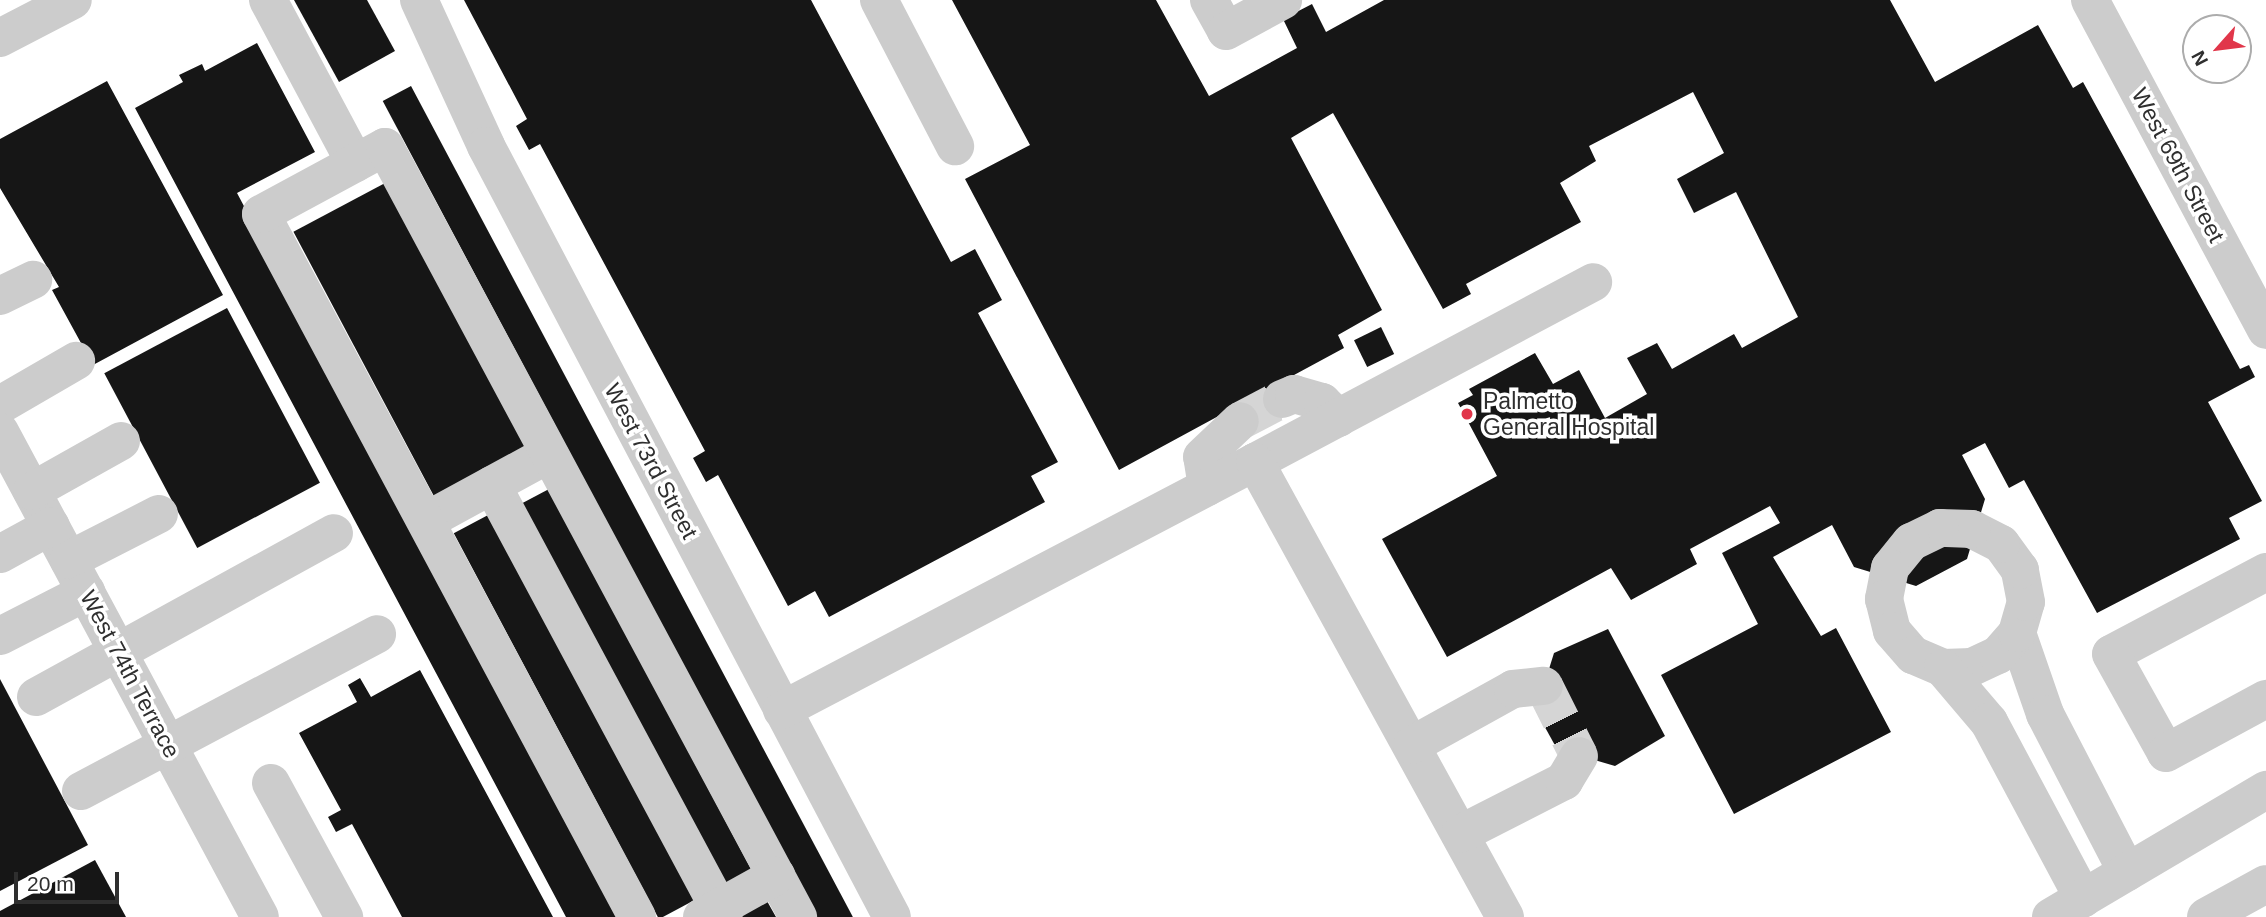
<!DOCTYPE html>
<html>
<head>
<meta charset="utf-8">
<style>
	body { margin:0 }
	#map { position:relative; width:2266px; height:917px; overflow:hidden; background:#fff; font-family:Helvetica,sans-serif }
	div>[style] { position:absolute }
	.building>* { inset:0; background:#161616; transform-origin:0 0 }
	.minor-tunnel>* { height:38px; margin-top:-19px; transform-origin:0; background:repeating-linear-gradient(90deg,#d5d5d5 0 38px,transparent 0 57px) }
	.minor>* { height:38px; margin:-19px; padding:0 19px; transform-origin:19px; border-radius:19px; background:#ccc }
	.dots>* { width:19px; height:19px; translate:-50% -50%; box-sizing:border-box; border:4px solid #fff; border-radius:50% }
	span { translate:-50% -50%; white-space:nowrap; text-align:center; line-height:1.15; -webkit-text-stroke:7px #fff; paint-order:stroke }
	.street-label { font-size:23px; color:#2f2f2f }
	.poi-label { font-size:23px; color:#2f2f2f }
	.left { translate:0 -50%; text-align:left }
	.north { position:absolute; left:2182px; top:14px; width:70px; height:70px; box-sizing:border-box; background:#fff; border:2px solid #acacac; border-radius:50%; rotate:242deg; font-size:19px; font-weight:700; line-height:28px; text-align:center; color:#2f2f2f }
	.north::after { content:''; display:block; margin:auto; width:24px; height:32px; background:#e1364a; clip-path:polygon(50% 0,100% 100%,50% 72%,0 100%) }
	.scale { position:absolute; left:14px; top:872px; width:105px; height:32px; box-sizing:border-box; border:4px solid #2f2f2f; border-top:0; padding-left:9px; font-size:21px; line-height:24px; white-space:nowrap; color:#2f2f2f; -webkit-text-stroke:5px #fff; paint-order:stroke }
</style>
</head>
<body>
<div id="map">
	<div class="building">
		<i style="clip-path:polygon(294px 0,367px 0,395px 51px,339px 82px)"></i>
		<i style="clip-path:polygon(464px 0,811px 0,951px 262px,975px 249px,1002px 300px,978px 313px,1058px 462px,1031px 476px,1045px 502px,829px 617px,815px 591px,788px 606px,718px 475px,706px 482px,693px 458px,705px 451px,540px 144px,529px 150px,516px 126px,527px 119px)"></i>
		<i style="clip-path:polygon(952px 0,1156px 0,1209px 96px,1297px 48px,1283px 19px,1312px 4px,1326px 32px,1384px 0,1890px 0,1935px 82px,2038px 25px,2073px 88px,2083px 82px,2240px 369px,2249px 365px,2255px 377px,2208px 402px,2262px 501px,2229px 518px,2240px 539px,2097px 613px,2024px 480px,2009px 488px,1985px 443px,1962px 455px,1985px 499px,1967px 559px,1916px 586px,1854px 567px,1832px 525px,1773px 557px,1821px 636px,1836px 628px,1891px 732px,1734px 814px,1661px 675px,1758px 624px,1722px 553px,1780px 523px,1770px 506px,1690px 549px,1697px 564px,1631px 600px,1611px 568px,1447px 657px,1382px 539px,1497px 476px,1458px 403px,1473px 395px,1469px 389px,1535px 353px,1553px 384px,1579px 370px,1605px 418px,1647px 394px,1627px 358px,1657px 343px,1672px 369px,1734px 334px,1742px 348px,1798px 317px,1736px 192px,1694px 213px,1677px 179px,1724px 153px,1693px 92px,1589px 146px,1596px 161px,1560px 183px,1581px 222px,1466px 284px,1471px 294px,1443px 309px,1333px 113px,1291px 138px,1382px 310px,1338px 335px,1344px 348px,1119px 470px,965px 179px,1030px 145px)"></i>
		<i style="clip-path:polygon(257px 43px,315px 152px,237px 193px,622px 917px,566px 917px,135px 108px,183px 82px,179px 75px,202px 64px,205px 71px)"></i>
		<i style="clip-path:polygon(107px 81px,223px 295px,93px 365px,52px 290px,59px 287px,0 188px,0 139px)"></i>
		<i style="left:411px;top:86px;width:941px;height:32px;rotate:62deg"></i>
		<i style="left:387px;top:182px;width:300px;height:106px;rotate:62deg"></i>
		<i style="left:227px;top:308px;width:198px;height:139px;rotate:62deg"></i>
		<i style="left:1381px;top:327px;width:30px;height:30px;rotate:64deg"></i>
		<i style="left:549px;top:489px;width:432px;height:31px;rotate:62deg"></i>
		<i style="left:490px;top:514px;width:437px;height:41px;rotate:62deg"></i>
		<i style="clip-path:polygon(1608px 629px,1665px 736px,1615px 766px,1557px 749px,1536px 711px,1554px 653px)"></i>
		<i style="clip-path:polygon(420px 670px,553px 917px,402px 917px,352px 824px,336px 832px,328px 817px,341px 810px,299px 733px,357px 702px,348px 685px,360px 678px,371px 697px)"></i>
		<i style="clip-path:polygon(0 679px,88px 845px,0 891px)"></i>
		<i style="clip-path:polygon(95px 860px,126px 917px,0 917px,0 911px)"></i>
		<i style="clip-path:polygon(767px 901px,776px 917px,737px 917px)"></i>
	</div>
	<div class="minor-tunnel">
		<i style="left:1240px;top:421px;width:47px;rotate:-27.6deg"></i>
		<i style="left:1544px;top:686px;width:78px;rotate:63.4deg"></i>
	</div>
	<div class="minor">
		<i style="left:268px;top:0;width:185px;rotate:61.9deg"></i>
		<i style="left:419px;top:0;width:161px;rotate:65.3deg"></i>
		<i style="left:486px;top:146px;width:871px;rotate:62.23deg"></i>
		<i style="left:879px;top:0;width:165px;rotate:62.5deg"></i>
		<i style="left:1209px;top:0;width:35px;rotate:61deg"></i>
		<i style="left:1226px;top:31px;width:65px;rotate:-28.5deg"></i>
		<i style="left:2090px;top:0;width:374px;rotate:61.9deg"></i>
		<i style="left:0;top:38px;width:82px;rotate:-27.5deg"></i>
		<i style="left:0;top:296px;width:37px;rotate:-26deg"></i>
		<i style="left:1282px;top:399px;width:13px;rotate:-23deg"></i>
		<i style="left:1294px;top:394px;width:29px;rotate:16deg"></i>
		<i style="left:1322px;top:402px;width:23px;rotate:45deg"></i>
		<i style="left:0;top:405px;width:88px;rotate:-30.1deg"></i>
		<i style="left:0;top:432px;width:550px;rotate:61.81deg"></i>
		<i style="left:1255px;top:462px;width:383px;rotate:-28deg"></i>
		<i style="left:492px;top:485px;width:490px;rotate:61.8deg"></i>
		<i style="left:1207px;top:487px;width:30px;rotate:-99deg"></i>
		<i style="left:1202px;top:457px;width:52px;rotate:-43.5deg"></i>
		<i style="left:32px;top:491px;width:102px;rotate:-29.3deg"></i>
		<i style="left:426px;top:521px;width:140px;rotate:-28.6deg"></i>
		<i style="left:0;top:554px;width:58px;rotate:-28.8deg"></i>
		<i style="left:69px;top:560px;width:101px;rotate:-27.1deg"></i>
		<i style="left:2266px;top:572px;width:175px;rotate:152.1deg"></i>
		<i style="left:2111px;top:654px;width:113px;rotate:60.9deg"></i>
		<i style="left:2166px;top:753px;width:114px;rotate:-28.4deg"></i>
		<i style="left:2017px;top:633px;width:86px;rotate:70.9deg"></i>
		<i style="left:2045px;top:714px;width:178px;rotate:62.6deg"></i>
		<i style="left:0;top:636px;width:97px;rotate:-27.1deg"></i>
		<i style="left:1943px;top:668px;width:29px;rotate:-2deg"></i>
		<i style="left:1972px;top:667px;width:29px;rotate:-25deg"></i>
		<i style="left:1998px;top:655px;width:29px;rotate:-49deg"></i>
		<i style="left:2017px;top:633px;width:32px;rotate:-74deg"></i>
		<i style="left:2026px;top:602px;width:33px;rotate:-101deg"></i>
		<i style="left:2020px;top:570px;width:32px;rotate:-126deg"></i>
		<i style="left:2001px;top:544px;width:33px;rotate:-153deg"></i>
		<i style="left:1972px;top:529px;width:32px;rotate:-178deg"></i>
		<i style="left:1940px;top:528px;width:32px;rotate:154deg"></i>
		<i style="left:1911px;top:542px;width:33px;rotate:129deg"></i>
		<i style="left:1890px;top:568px;width:32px;rotate:101deg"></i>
		<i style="left:1884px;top:599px;width:33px;rotate:76deg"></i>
		<i style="left:1892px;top:631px;width:32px;rotate:49deg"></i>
		<i style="left:1913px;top:655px;width:33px;rotate:23deg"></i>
		<i style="left:1943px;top:668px;width:71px;rotate:49.6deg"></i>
		<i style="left:1989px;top:722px;width:200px;rotate:61.9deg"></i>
		<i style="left:36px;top:697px;width:340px;rotate:-28.8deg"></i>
		<i style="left:782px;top:710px;width:534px;rotate:-27.67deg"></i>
		<i style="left:1255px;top:462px;width:519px;rotate:61.21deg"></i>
		<i style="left:1412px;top:745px;width:115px;rotate:-29deg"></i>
		<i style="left:1513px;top:689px;width:31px;rotate:-6deg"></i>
		<i style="left:271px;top:783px;width:153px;rotate:61.4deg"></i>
		<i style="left:81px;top:791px;width:335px;rotate:-27.9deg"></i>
		<i style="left:1460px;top:834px;width:117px;rotate:-27deg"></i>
		<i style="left:1564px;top:781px;width:29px;rotate:-59deg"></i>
		<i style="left:637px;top:917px;width:797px;rotate:-118.14deg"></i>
		<i style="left:261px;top:214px;width:141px;rotate:-28.4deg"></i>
		<i style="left:385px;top:147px;width:874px;rotate:61.79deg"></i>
		<i style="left:702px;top:917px;width:85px;rotate:-29deg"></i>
		<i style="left:2051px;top:917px;width:250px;rotate:-30.6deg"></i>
		<i style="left:2206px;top:917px;width:68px;rotate:-28.8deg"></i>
	</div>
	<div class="dots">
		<i style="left:1467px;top:414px;background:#e1364a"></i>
	</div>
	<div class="street-label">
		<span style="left:2178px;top:165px;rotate:62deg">West 69th Street</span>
		<span style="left:651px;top:461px;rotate:62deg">West 73rd Street</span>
		<span style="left:130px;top:674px;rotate:62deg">West 74th Terrace</span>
	</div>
	<div class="poi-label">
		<span class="left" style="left:1483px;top:414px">Palmetto<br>General Hospital</span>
	</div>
	<div class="north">N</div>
	<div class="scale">20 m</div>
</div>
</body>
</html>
